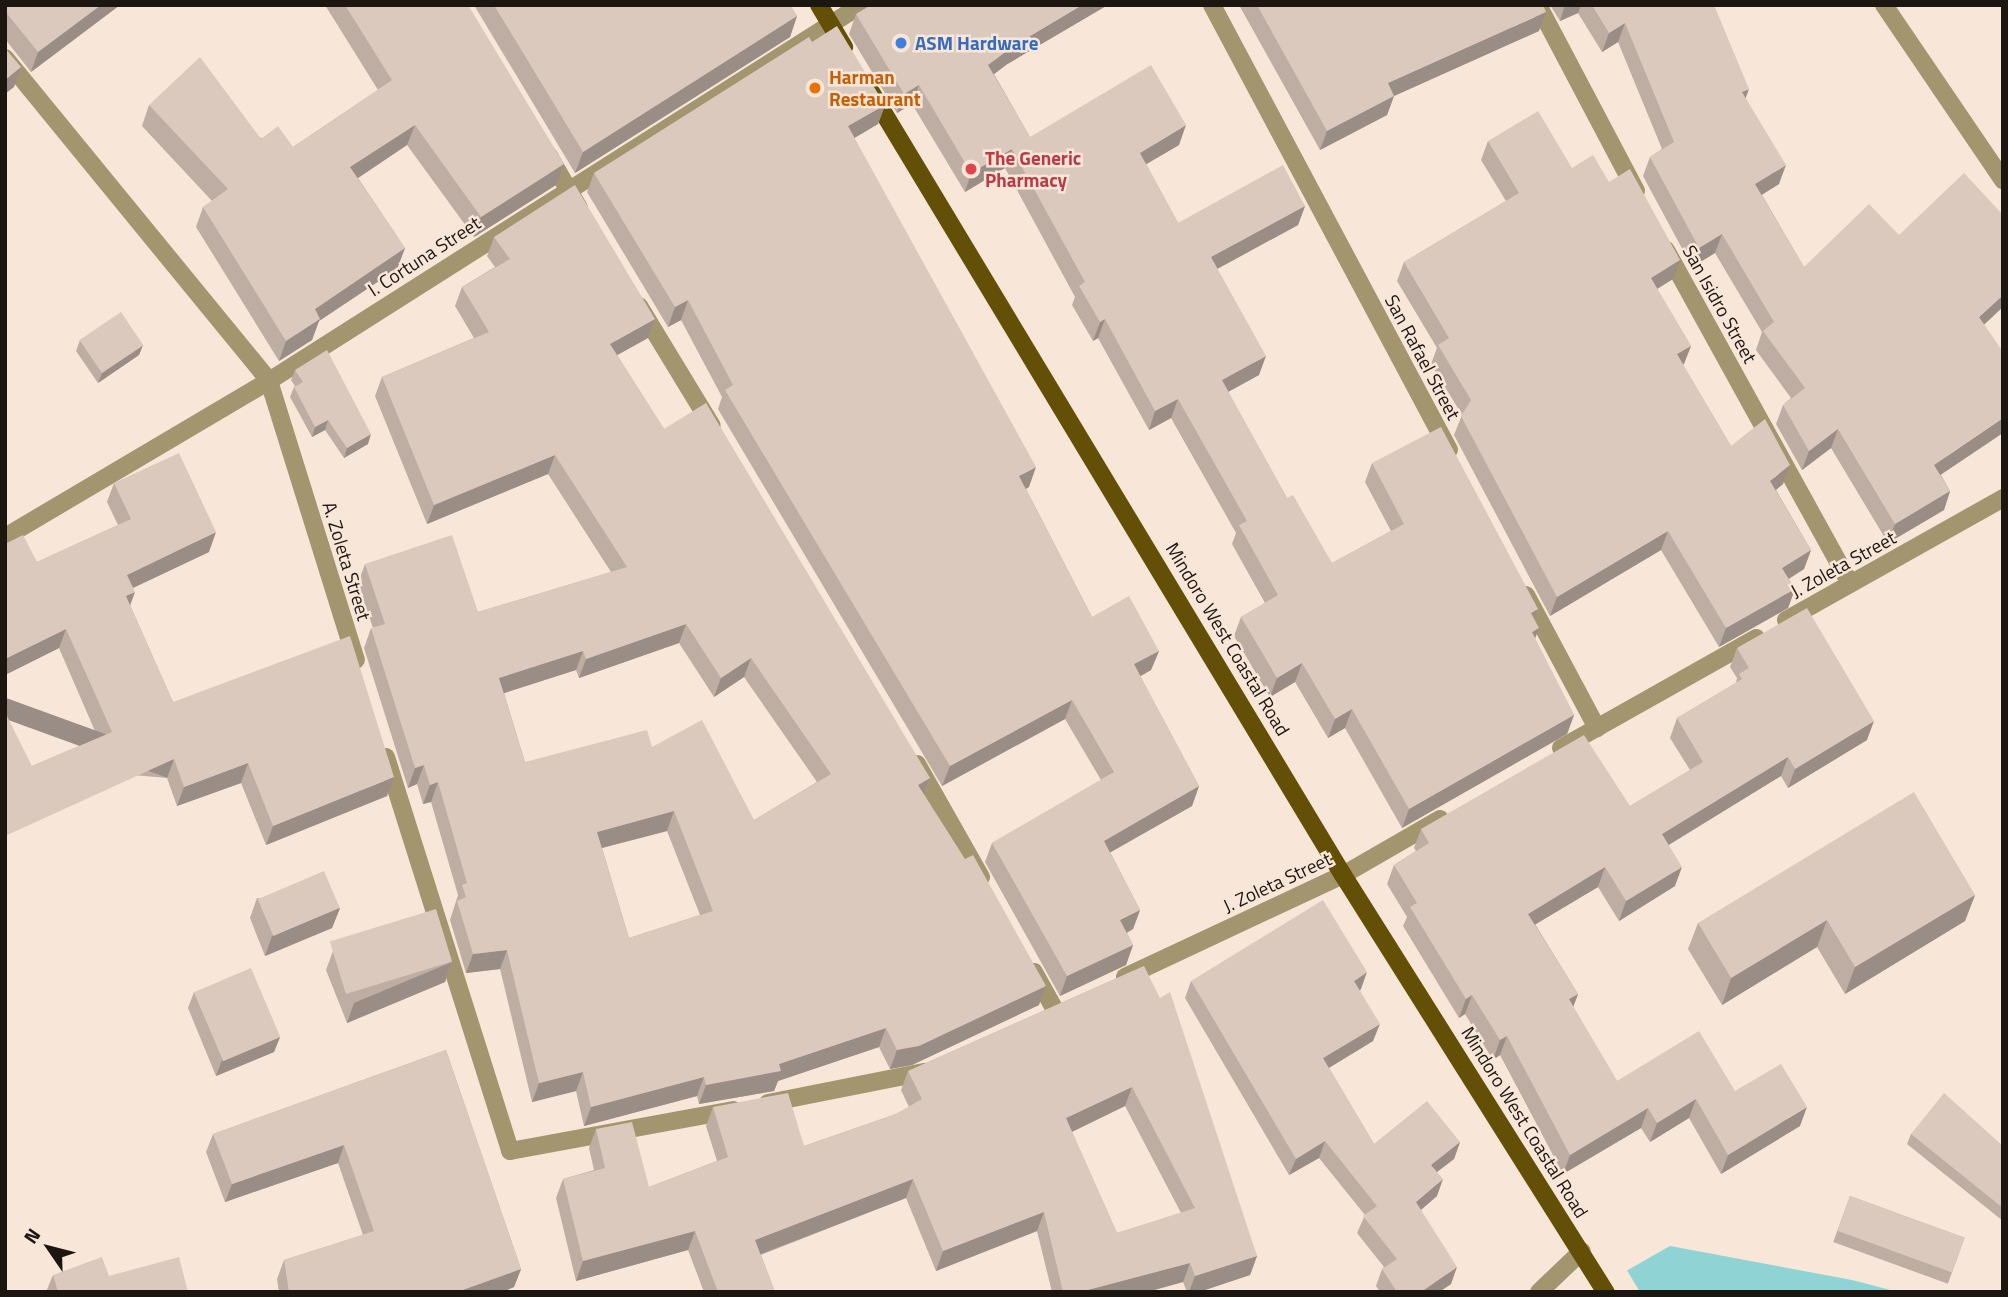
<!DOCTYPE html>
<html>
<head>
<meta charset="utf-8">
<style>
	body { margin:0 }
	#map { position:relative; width:2008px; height:1297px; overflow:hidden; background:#f8e6d9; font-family:"Titillium Web",sans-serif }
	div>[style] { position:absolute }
	.water>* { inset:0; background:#90d3d4 }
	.pier>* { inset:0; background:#f8e6d9 }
	.street>* { height:18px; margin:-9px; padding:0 9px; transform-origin:9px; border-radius:9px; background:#a3956d }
	.primary>* { height:18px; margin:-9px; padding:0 9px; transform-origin:9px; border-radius:9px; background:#644f06 }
	.wall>* { inset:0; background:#bdada3; transform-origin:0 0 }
	.shaded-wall>* { inset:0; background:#9a8d85; transform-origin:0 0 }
	.building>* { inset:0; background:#dcc9be; transform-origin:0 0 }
	.dots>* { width:19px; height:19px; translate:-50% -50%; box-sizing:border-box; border:4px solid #f8e6d9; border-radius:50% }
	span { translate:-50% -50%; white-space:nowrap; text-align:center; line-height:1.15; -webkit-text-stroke:5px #f8e6d9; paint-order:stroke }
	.shop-label { font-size:19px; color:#366cbe; font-weight:700 }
	.left { translate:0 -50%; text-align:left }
	.food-label { font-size:19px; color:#c56008; font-weight:700 }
	.health-label { font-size:19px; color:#be3a42; font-weight:700 }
	.street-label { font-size:19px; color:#1c1611 }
	.frame { position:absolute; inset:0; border:7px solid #1c1611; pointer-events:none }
	.north { position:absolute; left:14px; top:1213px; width:70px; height:70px; -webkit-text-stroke:5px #f8e6d9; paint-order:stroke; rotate:305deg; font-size:19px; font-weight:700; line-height:28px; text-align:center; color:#1c1611 }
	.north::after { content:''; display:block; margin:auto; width:24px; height:32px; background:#1c1611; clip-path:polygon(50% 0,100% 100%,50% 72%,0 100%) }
</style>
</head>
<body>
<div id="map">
	<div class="water">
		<i style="clip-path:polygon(1670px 1246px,1852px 1280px,1898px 1292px,1589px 1292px)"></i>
	</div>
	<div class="pier">
		<i style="clip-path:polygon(1625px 1267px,1640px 1292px,1585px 1292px,1587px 1289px)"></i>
	</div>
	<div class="street">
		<i style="left:1212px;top:5px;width:504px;rotate:61.96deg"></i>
		<i style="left:1538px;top:5px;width:210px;rotate:62.2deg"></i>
		<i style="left:1884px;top:5px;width:212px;rotate:55.8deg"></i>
		<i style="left:5px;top:58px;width:417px;rotate:50.7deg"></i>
		<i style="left:269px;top:381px;width:292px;rotate:72.7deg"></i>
		<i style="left:549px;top:156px;width:60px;rotate:60deg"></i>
		<i style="left:1666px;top:250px;width:381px;rotate:61.1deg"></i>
		<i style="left:639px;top:306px;width:140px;rotate:58.7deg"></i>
		<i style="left:5px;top:537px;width:307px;rotate:-30.6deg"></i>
		<i style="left:269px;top:381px;width:701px;rotate:-32.42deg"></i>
		<i style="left:1526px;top:595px;width:151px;rotate:61.9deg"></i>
		<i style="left:1786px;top:620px;width:249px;rotate:-29.3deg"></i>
		<i style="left:1561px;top:748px;width:224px;rotate:-29.4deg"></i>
		<i style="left:386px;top:757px;width:413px;rotate:72.5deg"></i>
		<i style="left:510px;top:1151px;width:227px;rotate:-10.4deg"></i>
		<i style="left:917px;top:764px;width:130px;rotate:60.5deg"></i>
		<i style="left:1034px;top:972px;width:43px;rotate:61.1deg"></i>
		<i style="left:1125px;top:977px;width:241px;rotate:-25.1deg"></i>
		<i style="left:1343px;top:875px;width:112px;rotate:-30deg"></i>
		<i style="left:768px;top:1103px;width:160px;rotate:-11.2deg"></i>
		<i style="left:1539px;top:1292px;width:59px;rotate:-43.6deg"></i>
	</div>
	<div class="primary">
		<i style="left:819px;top:5px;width:49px;rotate:59.2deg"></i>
		<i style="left:871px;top:92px;width:914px;rotate:58.92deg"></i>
		<i style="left:1343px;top:875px;width:493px;rotate:57.8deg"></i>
	</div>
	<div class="wall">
		<i style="clip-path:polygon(5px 5px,120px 5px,31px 72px,5px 39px)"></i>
		<i style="clip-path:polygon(325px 5px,468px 5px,556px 185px,474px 237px,407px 145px,358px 178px,405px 248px,397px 269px,319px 321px,312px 340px,279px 361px,196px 227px,203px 207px,212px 201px,142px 126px,149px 105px,293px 147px,378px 90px)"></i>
		<i style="clip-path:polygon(474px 5px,790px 5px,797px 16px,790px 37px,575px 173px)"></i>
		<i style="clip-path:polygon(1239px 5px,1353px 5px,1539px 31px,1394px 96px,1387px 115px,1320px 150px)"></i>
		<i style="clip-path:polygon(1550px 5px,1714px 5px,1746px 99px,1779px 184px,1762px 195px,1804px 267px,1984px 325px,1941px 475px,1950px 491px,1944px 510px,1888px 543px,1831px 448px,1802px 470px,1776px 424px,1783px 405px,1791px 398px,1756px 350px,1762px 332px,1715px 253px,1692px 267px,1643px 176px,1650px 157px,1662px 149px,1618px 42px,1602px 52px,1578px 13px,1560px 21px)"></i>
		<i style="clip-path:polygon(856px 14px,1006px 65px,994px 74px,1030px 137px,1179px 145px,1146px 164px,1178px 223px,1305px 206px,1298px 225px,1217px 269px,1259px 375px,1228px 392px,1287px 498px,1332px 563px,1391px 531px,1365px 482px,1372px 463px,1538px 609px,1534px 619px,1535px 639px,1574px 715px,1567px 734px,1402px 828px,1345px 728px,1328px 738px,1295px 682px,1270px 697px,1234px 636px,1241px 617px,1265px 603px,1232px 544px,1236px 533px,1171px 418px,1149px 430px,1098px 338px,1093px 341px,1072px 305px,1075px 297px,1005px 168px,965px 192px,912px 104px,897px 113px,849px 34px)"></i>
		<i style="clip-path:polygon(812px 42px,885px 105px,878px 124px,854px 138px,1029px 487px,1026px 489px,1092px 617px,1159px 651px,1151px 670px,1140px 676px,1199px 786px,1192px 806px,1110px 852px,1140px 910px,1133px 929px,1127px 933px,1133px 945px,1126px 965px,1060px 996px,985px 862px,992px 843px,1101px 780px,1065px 719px,942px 786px,718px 409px,722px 397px,681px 320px,668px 327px,587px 192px,594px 173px)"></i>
		<i style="clip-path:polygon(1488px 141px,1572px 168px,1609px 182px,1673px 279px,1657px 289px,1691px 346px,1683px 365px,1731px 446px,1783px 484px,1776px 490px,1811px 550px,1804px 569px,1789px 579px,1795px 589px,1788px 608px,1719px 647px,1661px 550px,1550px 616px,1454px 435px,1462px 415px,1431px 364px,1437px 348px,1397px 281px,1404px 262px,1506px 201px,1481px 160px)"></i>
		<i style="clip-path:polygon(evenodd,494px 237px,655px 319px,648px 338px,617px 355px,664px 429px,930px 778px,924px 794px,1039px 1005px,912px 1065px,890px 1069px,879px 1047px,778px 1081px,774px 1091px,699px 1104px,697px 1096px,584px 1126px,576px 1091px,532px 1102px,500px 969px,466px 973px,450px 920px,458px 895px,431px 802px,423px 804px,417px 784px,408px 788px,364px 648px,371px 628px,373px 628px,358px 583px,365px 564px,478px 612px,611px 572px,548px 474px,427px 524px,375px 396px,382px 377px,474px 338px,455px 306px,462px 287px,495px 267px,487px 256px,494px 237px,679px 643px,714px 697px,744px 677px,817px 782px,754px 820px,652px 747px,525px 762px,504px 693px,576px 670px,579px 678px,679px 643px,494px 237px,667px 831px,700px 915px,629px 938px,602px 848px,667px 831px)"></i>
		<i style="clip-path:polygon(80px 340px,143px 345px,139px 355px,98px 383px,76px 351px)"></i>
		<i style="clip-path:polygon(295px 370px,368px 444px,344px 458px,325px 430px,312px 437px,290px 397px,294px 387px,295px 386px,291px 380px)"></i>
		<i style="clip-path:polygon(114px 483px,209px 552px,133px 588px,130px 605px,173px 702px,387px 796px,266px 845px,241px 783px,177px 806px,167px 778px,32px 766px,98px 738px,59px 648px,5px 675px,5px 544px,37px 562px,118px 525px,107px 502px)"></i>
		<i style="clip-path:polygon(1737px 648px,1867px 740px,1788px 788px,1781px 776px,1669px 845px,1675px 886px,1619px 921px,1598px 887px,1535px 924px,1578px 994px,1573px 1007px,1617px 1081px,1735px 1091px,1800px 1126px,1721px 1174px,1689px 1118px,1650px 1142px,1641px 1128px,1563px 1174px,1500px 1055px,1493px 1060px,1465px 1014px,1459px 1018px,1403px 926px,1407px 917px,1387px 884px,1394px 865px,1416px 851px,1414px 848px,1421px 829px,1630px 806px,1690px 770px,1670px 738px,1677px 718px,1736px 683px,1737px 678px,1730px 667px)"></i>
		<i style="clip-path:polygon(1975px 895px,1965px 921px,1845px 994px,1817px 947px,1722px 1005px,1688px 949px,1698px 923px)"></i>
		<i style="clip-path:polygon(257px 898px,340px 908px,332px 928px,265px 956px,250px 918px)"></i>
		<i style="clip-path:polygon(333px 951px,452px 962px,445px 982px,347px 1023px,326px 970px)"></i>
		<i style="clip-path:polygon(evenodd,1144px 966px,1257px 1256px,1250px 1275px,1199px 1292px,1187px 1292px,1183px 1282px,1147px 1292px,1052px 1292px,1037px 1231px,936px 1271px,906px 1198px,761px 1255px,775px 1292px,704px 1292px,688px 1250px,576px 1281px,556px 1198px,563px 1179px,594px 1170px,589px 1148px,596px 1129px,649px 1187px,717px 1161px,706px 1126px,713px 1107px,804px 1146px,896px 1114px,909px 1107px,901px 1090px,908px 1071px,1144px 966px,1125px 1106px,1181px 1213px,1117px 1233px,1072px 1132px,1125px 1106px)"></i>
		<i style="clip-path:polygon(1191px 981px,1361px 989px,1360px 990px,1373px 1041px,1329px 1068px,1374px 1144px,1460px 1142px,1454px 1159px,1437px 1172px,1437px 1196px,1421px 1210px,1451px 1284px,1439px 1292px,1380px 1292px,1376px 1286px,1382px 1269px,1384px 1267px,1357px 1233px,1365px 1215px,1319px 1158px,1289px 1175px,1185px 998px)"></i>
		<i style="clip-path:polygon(194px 992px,280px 1037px,274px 1052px,216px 1076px,188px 1008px)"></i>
		<i style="clip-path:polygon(446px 1050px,521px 1269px,514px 1287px,502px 1292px,279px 1292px,277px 1279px,284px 1260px,363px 1235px,338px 1163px,225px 1202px,206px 1152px,213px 1134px)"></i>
		<i style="clip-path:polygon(1911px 1134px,2003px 1146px,2003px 1221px,1907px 1144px)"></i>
		<i style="left:1850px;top:1196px;width:122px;height:49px;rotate:20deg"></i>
		<i style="clip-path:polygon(53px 1275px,109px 1276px,188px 1292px,46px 1292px)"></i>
	</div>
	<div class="shaded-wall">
		<i style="clip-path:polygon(101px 5px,120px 5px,31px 72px,38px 52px)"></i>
		<i style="clip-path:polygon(1082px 5px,1108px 5px,1006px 65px,981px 84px,988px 65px,1013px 46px)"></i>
		<i style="clip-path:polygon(1565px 5px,1581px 5px,1578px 13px,1560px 21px)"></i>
		<i style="clip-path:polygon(1546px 12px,1539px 31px,1394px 96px,1387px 115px,1320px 150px,1327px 131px,1388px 83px)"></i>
		<i style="clip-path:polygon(797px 16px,790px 37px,575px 173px,583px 152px)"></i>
		<i style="clip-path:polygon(1625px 23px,1618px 42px,1602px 52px,1609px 33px)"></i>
		<i style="clip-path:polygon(21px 67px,14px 87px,5px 94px,5px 80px)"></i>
		<i style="clip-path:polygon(919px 85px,912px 104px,897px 113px,904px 94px)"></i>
		<i style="clip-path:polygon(1749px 89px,1742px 108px,1742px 92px)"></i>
		<i style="clip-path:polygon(885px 105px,878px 124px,841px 146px,848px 126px)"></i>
		<i style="clip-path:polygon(415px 125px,407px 145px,343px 188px,350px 167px)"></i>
		<i style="clip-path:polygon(1186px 125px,1179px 145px,1133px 172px,1140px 153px)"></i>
		<i style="clip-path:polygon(1012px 149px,1005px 168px,965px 192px,971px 173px)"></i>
		<i style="clip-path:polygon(564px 164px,556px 185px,474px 237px,481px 217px)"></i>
		<i style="clip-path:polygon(1786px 165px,1779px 184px,1748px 203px,1755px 184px)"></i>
		<i style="clip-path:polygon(1305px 206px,1298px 225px,1204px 276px,1211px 257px)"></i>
		<i style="clip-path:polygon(1722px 234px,1715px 253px,1692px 267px,1699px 248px)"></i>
		<i style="clip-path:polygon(405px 248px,397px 269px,319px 321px,312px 340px,279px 361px,286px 341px,315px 309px)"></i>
		<i style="clip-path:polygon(1680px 260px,1673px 279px,1644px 297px,1651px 278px)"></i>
		<i style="clip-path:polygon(2003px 295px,2003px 307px,1972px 336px,1979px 317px)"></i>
		<i style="clip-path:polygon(688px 300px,681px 320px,668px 327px,675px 307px)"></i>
		<i style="clip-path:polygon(655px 319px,648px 338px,603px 363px,610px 344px)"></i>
		<i style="clip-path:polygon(1105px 319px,1098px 338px,1093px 341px,1100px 322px)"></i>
		<i style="clip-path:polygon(143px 345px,139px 355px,98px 383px,102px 373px)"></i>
		<i style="clip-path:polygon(1691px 346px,1684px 364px,1670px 373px,1677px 354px)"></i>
		<i style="clip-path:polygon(1266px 356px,1259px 375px,1215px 399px,1222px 380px)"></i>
		<i style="clip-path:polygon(1178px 399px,1171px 418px,1149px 430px,1155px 411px)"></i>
		<i style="clip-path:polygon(2003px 418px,2003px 433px,1927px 484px,1934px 465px)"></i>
		<i style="clip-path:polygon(328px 420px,325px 430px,312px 437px,315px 427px)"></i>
		<i style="clip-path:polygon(1838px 429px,1831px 448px,1802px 470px,1809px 451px)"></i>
		<i style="clip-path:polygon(371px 434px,368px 444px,344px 458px,347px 448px)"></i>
		<i style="clip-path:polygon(555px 455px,548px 474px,427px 524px,434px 505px)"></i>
		<i style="clip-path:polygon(1790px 465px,1783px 484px,1763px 500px,1770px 481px)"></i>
		<i style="clip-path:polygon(1036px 467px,1029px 487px,1012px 496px,1019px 476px)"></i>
		<i style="clip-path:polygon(1950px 491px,1944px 510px,1888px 543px,1895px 524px)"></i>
		<i style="clip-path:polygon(1668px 531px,1661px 550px,1550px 616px,1557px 597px)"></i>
		<i style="clip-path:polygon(216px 532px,209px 552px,120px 594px,127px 575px)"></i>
		<i style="clip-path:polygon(1811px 550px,1804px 569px,1775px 587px,1782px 568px)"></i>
		<i style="clip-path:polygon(1795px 589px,1788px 608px,1719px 647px,1726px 628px)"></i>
		<i style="clip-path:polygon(135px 592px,128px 611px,126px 596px)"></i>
		<i style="clip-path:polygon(1538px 609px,1531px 628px,1531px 613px)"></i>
		<i style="clip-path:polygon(686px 624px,679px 643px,579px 678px,586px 659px)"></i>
		<i style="clip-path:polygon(1539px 628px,1532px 647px,1532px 632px)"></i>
		<i style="clip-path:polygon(66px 629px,59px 648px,5px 675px,5px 659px)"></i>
		<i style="clip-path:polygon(583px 651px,576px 670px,492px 697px,499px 678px)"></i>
		<i style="clip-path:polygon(1159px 651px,1151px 670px,1127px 684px,1134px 664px)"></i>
		<i style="clip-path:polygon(751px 658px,744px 677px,714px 697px,721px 678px)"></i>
		<i style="clip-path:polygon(1302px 663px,1295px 682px,1270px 697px,1277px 678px)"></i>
		<i style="clip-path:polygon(1072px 700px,1065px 719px,942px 786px,950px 766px)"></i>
		<i style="clip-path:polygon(1352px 709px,1345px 728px,1328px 738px,1335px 719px)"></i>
		<i style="clip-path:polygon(1574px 715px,1567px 734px,1402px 828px,1409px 809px)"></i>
		<i style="clip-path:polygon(1874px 721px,1867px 740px,1788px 788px,1795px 769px)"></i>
		<i style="clip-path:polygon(1788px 757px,1781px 776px,1655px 853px,1662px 834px)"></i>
		<i style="left:174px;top:759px;width:20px;height:186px;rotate:110deg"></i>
		<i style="clip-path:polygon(248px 763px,241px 783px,177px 806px,184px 787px)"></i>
		<i style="clip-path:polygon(424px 765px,417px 784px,408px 788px,415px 768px)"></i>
		<i style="clip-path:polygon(394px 777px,387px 796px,266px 845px,273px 826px)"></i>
		<i style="clip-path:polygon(930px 778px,923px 797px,918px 785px)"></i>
		<i style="clip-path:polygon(438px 782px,431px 802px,423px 804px,430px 785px)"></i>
		<i style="clip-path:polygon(1199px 786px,1192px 806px,1097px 860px,1104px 841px)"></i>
		<i style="clip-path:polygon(674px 811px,667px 831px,590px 851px,597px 832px)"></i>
		<i style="clip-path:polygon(1605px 867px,1598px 887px,1521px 933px,1528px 914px)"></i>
		<i style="clip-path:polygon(1682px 867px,1675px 886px,1619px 921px,1626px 901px)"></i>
		<i style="clip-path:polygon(1975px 895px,1965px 921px,1845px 994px,1855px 967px)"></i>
		<i style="clip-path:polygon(340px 908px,332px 928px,265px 956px,272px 936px)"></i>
		<i style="clip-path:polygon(1140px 910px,1133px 929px,1113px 940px,1120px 920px)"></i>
		<i style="clip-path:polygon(1827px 920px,1817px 947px,1722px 1005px,1731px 978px)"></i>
		<i style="clip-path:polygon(1133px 945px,1126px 965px,1060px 996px,1067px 976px)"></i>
		<i style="clip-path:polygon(507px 950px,500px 969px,466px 973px,473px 954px)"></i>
		<i style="clip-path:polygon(452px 962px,445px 982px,347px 1023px,354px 1003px)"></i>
		<i style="clip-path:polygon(1367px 972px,1361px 989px,1348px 997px,1354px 981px)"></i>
		<i style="clip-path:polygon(1046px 986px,1039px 1005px,912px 1065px,890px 1069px,897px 1050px)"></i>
		<i style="clip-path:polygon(1578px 994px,1571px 1013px,1569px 999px)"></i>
		<i style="clip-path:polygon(1472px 995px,1465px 1014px,1459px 1018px,1466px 999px)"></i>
		<i style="clip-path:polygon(1380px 1024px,1373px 1041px,1317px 1075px,1323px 1058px)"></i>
		<i style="clip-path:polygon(886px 1028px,879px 1047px,778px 1081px,774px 1091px,699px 1104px,706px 1085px,779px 1064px)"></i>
		<i style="clip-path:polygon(1507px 1036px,1500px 1055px,1493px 1060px,1500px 1040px)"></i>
		<i style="clip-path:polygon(280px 1037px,274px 1052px,216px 1076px,222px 1060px)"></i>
		<i style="clip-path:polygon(583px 1072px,576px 1091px,532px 1102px,539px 1083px)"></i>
		<i style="clip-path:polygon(704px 1077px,697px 1096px,584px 1126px,591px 1107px)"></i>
		<i style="clip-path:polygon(1132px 1087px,1125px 1106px,1059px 1138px,1066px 1118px)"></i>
		<i style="clip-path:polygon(1696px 1099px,1689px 1118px,1650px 1142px,1657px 1123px)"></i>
		<i style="clip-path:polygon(1807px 1107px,1800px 1126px,1721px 1174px,1728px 1155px)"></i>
		<i style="clip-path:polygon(1648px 1108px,1641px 1128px,1563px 1174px,1570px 1155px)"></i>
		<i style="clip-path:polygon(1325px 1141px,1319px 1158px,1289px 1175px,1296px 1159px)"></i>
		<i style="clip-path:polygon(1460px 1142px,1454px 1159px,1425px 1181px,1431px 1165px)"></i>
		<i style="clip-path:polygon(344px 1145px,338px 1163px,225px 1202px,232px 1184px)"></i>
		<i style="clip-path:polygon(913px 1179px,906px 1198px,748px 1259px,755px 1240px)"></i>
		<i style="clip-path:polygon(1443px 1179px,1437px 1196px,1410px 1219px,1416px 1202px)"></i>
		<i style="clip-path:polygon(1044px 1212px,1037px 1231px,936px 1271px,943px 1251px)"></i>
		<i style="clip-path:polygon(695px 1231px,688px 1250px,576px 1281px,583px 1261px)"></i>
		<i style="clip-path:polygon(1257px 1256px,1250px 1275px,1199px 1292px,1189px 1292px,1195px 1276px)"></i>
		<i style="clip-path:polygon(1190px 1263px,1183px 1282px,1147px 1292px,1080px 1292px)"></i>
		<i style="clip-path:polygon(1457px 1267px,1451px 1284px,1439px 1292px,1421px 1292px)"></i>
		<i style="clip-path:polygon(521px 1269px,514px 1287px,502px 1292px,457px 1292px)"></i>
	</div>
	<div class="building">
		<i style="clip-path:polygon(5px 5px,101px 5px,38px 52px,5px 11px)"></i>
		<i style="clip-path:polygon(345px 5px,468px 5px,564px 164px,481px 217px,415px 125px,350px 167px,405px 248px,315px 309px,320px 319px,286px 341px,203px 207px,228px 189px,149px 105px,200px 57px,261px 139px,278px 126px,293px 147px,392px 80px)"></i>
		<i style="clip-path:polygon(494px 5px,790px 5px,797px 16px,583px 152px)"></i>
		<i style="clip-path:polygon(871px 5px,1082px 5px,1013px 46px,988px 65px,1030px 137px,1151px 65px,1186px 125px,1140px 153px,1178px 223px,1283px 165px,1305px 206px,1211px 257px,1266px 356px,1222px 380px,1287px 498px,1293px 495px,1332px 563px,1404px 524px,1372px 463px,1441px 427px,1538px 609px,1531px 613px,1539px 628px,1532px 632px,1574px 715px,1409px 809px,1352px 709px,1335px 719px,1302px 663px,1277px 678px,1241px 617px,1278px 595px,1239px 525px,1247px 521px,1178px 399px,1155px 411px,1105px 319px,1100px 322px,1079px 286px,1085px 282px,1012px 149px,971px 173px,919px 85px,904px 94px,856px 14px)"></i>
		<i style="clip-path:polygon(1257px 5px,1543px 5px,1546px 12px,1388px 83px,1394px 96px,1327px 131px)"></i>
		<i style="clip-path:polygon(1592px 5px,1714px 5px,1749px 89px,1742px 92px,1786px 165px,1755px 184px,1804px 267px,1869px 204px,1899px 235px,1964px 173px,2003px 215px,2003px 295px,1979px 317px,2003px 352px,2003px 418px,1934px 465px,1950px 491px,1895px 524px,1838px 429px,1809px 451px,1783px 405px,1805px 388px,1763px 331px,1774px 322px,1722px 234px,1699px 248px,1650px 157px,1674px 142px,1625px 23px,1609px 33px)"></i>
		<i style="clip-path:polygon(837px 26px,885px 105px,848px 126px,1036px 467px,1019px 476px,1092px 617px,1129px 596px,1159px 651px,1134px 664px,1199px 786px,1104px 841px,1140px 910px,1120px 920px,1133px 945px,1067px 976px,992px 843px,1114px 772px,1072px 700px,950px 766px,725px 390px,733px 385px,688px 300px,675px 307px,594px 173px,809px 37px,812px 42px)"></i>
		<i style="clip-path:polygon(5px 48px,21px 67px,5px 80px)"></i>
		<i style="clip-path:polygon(1538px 111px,1572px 168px,1593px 155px,1609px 182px,1630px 169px,1680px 260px,1651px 278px,1691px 346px,1677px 354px,1731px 446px,1765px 419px,1790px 465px,1770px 481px,1811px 550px,1782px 568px,1795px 589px,1726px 628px,1668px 531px,1557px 597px,1461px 416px,1471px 400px,1438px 345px,1449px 338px,1404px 262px,1519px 193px,1488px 141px)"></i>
		<i style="clip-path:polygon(evenodd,575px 185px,655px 319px,610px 344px,664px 429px,706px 403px,930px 778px,918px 785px,965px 859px,973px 855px,1046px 986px,919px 1046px,897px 1050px,886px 1028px,779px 1064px,781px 1071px,706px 1085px,704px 1077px,591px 1107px,583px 1072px,539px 1083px,507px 950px,473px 954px,457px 901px,466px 897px,462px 885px,467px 883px,438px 782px,430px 785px,424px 765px,415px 768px,371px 628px,385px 624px,365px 564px,452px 535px,478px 612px,627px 567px,555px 455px,434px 505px,382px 377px,489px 332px,462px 287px,510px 259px,494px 237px,575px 185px,686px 624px,721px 678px,751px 658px,831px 774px,754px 820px,702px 720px,652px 747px,647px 730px,525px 762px,499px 678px,583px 651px,586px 659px,686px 624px,575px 185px,674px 811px,713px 911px,629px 938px,597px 832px,674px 811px)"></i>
		<i style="left:121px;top:312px;width:40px;height:50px;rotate:56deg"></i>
		<i style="clip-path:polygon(327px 350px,371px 434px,347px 448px,328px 420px,315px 427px,294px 387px,303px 382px,295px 370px)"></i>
		<i style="clip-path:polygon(179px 453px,216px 532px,127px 575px,135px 592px,126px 596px,173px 702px,350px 636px,394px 777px,273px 826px,248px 763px,184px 787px,174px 759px,5px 836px,5px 712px,32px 766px,112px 732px,66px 629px,5px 659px,5px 544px,23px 535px,37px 562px,131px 519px,114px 483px)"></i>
		<i style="clip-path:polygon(1807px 608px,1874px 721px,1795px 769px,1788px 757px,1662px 834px,1682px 867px,1626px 901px,1605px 867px,1528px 914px,1578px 994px,1569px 999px,1617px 1081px,1699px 1031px,1735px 1091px,1781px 1064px,1807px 1107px,1728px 1155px,1696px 1099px,1657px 1123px,1648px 1108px,1570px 1155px,1507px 1036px,1500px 1040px,1472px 995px,1466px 999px,1410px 907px,1417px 903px,1394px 865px,1429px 843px,1421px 829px,1584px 735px,1630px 806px,1703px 762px,1677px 718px,1742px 679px,1739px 674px,1749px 668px,1737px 648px)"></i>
		<i style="clip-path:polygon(1914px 792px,1975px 895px,1855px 967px,1827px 920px,1731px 978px,1698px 923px)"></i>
		<i style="left:324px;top:871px;width:40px;height:72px;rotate:67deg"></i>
		<i style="clip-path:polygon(1323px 900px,1367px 972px,1354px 981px,1380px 1024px,1323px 1058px,1374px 1144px,1427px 1101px,1460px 1142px,1431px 1165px,1443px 1179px,1416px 1202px,1457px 1267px,1421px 1292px,1397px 1292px,1382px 1269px,1397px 1259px,1363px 1216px,1377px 1206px,1325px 1141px,1296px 1159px,1191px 981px)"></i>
		<i style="left:436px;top:909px;width:55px;height:111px;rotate:73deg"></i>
		<i style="clip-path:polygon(evenodd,1144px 966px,1160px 998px,1170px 992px,1257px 1256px,1195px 1276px,1190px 1263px,1080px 1292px,1063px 1292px,1044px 1212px,943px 1251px,913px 1179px,755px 1240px,775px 1292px,718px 1292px,695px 1231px,583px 1261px,563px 1179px,605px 1168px,596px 1129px,632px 1122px,649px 1187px,728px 1157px,713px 1107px,788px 1093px,804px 1146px,896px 1114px,922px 1099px,908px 1071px,1144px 966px,1132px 1087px,1195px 1208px,1117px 1233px,1066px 1118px,1132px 1087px)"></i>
		<i style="left:251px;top:968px;width:75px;height:62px;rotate:67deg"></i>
		<i style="clip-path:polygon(446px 1050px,521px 1269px,457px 1292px,289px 1292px,284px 1260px,374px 1231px,344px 1145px,232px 1184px,213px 1134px)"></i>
		<i style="clip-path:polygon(1944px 1093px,2003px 1146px,2003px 1208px,1911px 1134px)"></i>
		<i style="left:1850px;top:1196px;width:122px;height:37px;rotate:20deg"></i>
		<i style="clip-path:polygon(102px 1257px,109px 1276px,179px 1257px,188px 1292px,58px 1292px,53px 1275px)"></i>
	</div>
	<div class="dots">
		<i style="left:901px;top:43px;background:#3f7fe0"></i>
		<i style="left:815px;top:88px;background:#e8710a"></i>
		<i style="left:971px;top:169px;background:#e0444e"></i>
	</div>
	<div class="shop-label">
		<span class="left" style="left:915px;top:43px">ASM Hardware</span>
	</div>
	<div class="food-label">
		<span class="left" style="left:829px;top:88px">Harman<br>Restaurant</span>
	</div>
	<div class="health-label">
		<span class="left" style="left:985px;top:169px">The Generic<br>Pharmacy</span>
	</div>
	<div class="street-label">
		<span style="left:424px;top:256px;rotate:-33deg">I. Cortuna Street</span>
		<span style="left:1720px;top:304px;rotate:61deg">San Isidro Street</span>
		<span style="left:1423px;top:357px;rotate:62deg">San Rafael Street</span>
		<span style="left:347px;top:561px;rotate:73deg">A. Zoleta Street</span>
		<span style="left:1843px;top:564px;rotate:-29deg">J. Zoleta Street</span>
		<span style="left:1228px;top:639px;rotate:59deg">Mindoro West Coastal Road</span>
		<span style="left:1277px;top:882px;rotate:-25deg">J. Zoleta Street</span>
		<span style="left:1525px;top:1122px;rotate:58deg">Mindoro West Coastal Road</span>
	</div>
	<div class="frame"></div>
	<div class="north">N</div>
</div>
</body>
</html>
